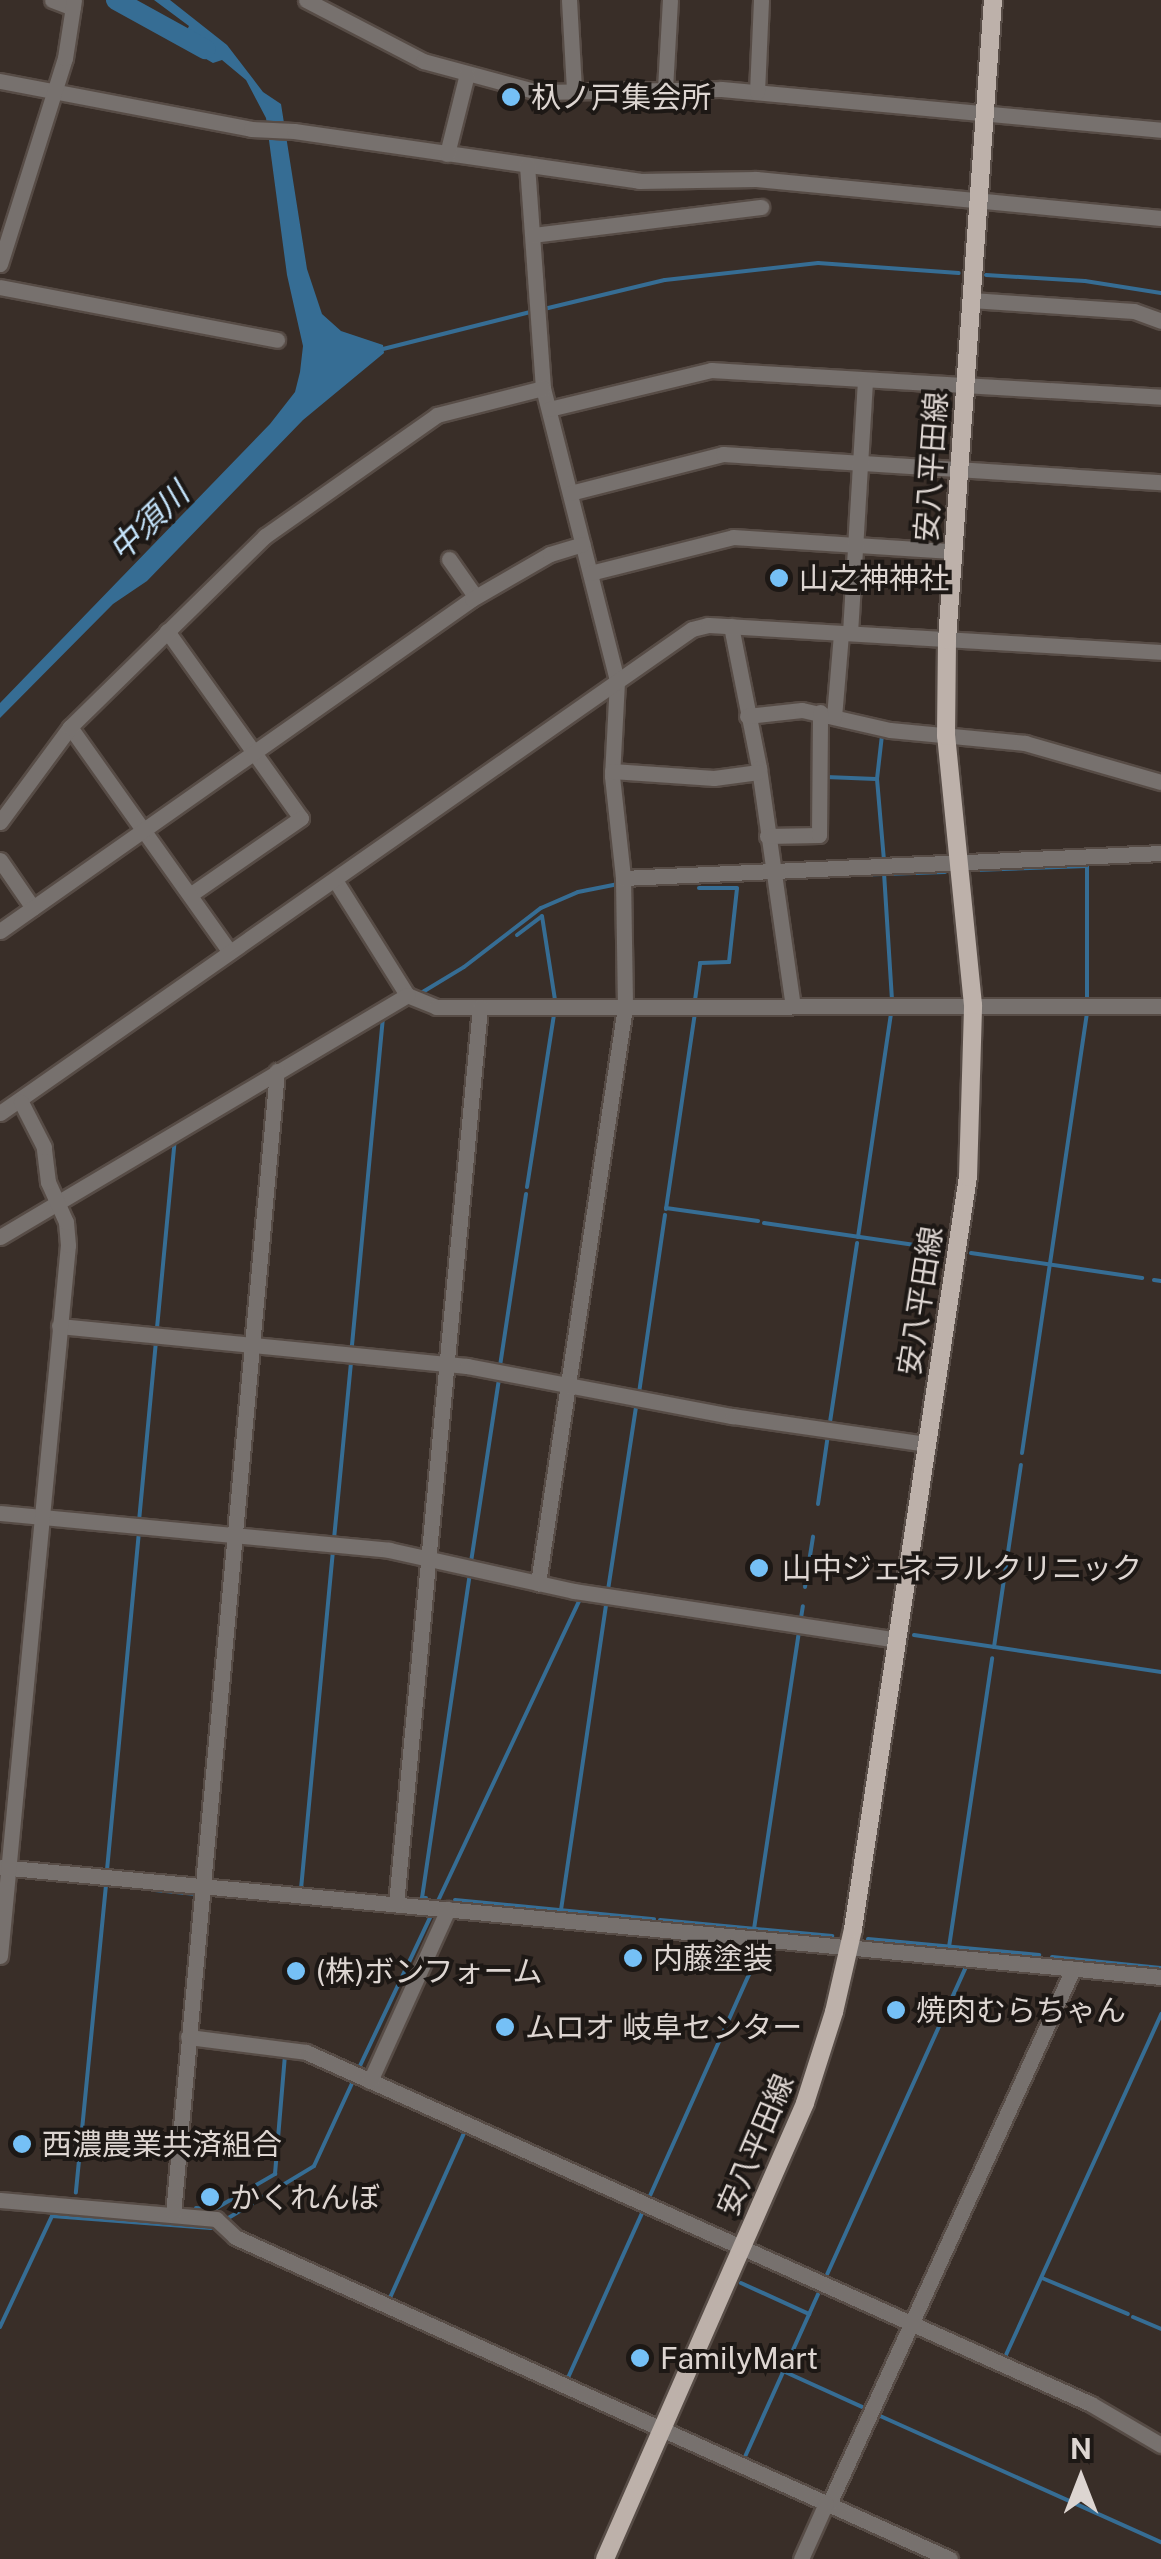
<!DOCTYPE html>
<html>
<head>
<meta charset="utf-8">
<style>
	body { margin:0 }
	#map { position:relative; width:1161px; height:2559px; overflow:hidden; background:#392e28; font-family:"Public Sans","Noto Sans JP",sans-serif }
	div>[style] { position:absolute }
	.water>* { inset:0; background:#366d94 }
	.stream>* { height:4px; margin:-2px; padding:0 2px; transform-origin:2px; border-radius:2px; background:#366d94 }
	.river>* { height:20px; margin:-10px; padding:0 10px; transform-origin:10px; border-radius:10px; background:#366d94 }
	.roads { filter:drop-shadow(2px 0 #574c46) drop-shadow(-2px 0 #574c46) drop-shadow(0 2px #574c46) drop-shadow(0 -2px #574c46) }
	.minor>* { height:15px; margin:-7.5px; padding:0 7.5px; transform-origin:7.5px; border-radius:7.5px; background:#77716e }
	.major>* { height:18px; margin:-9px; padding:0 9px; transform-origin:9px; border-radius:9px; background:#bdb1aa }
	.dots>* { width:28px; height:28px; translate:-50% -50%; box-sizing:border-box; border:5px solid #1d1815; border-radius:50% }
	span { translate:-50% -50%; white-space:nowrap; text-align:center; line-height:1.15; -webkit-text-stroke:8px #1d1815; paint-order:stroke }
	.poi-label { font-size:30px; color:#ddd5d1 }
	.left { translate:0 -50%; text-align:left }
	.street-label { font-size:30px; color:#ddd5d1 }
	.water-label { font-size:32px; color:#c5e4fc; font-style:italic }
	.north { position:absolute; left:1031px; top:2429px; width:100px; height:100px; -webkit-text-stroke:8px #1d1815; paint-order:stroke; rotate:0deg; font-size:28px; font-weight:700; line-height:40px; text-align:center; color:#ddd5d1 }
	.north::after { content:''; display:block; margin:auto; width:35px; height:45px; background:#ddd5d1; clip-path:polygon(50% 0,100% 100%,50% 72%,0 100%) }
</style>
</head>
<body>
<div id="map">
	<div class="water">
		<i style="clip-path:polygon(154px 0,170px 0,227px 45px,263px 92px,281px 104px,307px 269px,322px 314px,341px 331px,383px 345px,384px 353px,303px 420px,147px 581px,113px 604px,0 718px,0 703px,270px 424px,295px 392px,300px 372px,303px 346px,287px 275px,266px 118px,246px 80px,222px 60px,213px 63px,180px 44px,189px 26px)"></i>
	</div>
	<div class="stream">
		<i style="left:986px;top:275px;width:99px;rotate:3.5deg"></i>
		<i style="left:1085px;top:281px;width:77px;rotate:9deg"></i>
		<i style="left:544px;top:309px;width:124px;rotate:-13.5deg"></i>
		<i style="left:665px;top:280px;width:154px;rotate:-6.3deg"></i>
		<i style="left:818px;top:263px;width:141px;rotate:4.1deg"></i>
		<i style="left:379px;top:350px;width:160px;rotate:-14.1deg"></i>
		<i style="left:882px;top:735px;width:44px;rotate:96.5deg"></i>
		<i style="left:877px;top:779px;width:82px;rotate:85.1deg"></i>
		<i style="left:826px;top:777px;width:50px;rotate:2.3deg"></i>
		<i style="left:976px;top:870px;width:111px;rotate:-2.1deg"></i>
		<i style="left:1087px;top:866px;width:134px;rotate:90deg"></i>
		<i style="left:852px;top:875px;width:31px;rotate:-2deg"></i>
		<i style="left:517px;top:935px;width:31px;rotate:-37deg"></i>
		<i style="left:542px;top:916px;width:85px;rotate:81.2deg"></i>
		<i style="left:421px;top:993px;width:50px;rotate:-31.2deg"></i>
		<i style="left:464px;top:967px;width:97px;rotate:-37.5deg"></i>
		<i style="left:541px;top:908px;width:40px;rotate:-23.4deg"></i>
		<i style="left:578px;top:892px;width:41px;rotate:-11.3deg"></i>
		<i style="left:695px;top:1000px;width:37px;rotate:-82deg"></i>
		<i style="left:700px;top:963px;width:29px;rotate:-2deg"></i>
		<i style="left:729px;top:962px;width:74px;rotate:-83.8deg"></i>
		<i style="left:737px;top:888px;width:38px;rotate:180deg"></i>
		<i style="left:892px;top:1000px;width:126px;rotate:-93.6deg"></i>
		<i style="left:884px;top:874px;width:61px;rotate:-1.9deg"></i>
		<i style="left:527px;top:1187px;width:174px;rotate:-81.1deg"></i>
		<i style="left:666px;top:1208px;width:93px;rotate:8deg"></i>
		<i style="left:666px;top:1209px;width:198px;rotate:-81.6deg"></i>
		<i style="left:764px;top:1223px;width:180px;rotate:8.3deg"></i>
		<i style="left:858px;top:1237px;width:226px;rotate:-81.6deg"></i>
		<i style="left:971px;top:1253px;width:173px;rotate:8.3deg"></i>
		<i style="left:1154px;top:1280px;width:7px;rotate:8deg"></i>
		<i style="left:157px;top:1328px;width:190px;rotate:-84.6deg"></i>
		<i style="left:352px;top:1345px;width:329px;rotate:-84.6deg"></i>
		<i style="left:500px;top:1366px;width:174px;rotate:-81.4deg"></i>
		<i style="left:639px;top:1393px;width:180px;rotate:-81.7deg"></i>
		<i style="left:830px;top:1422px;width:181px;rotate:-81.4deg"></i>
		<i style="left:1022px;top:1453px;width:447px;rotate:-81.6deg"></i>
		<i style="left:818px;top:1504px;width:70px;rotate:-81.8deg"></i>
		<i style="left:139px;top:1521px;width:180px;rotate:-84.6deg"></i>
		<i style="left:334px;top:1539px;width:178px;rotate:-84.5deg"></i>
		<i style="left:471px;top:1562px;width:185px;rotate:-81.3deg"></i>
		<i style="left:805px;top:1587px;width:51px;rotate:-80.9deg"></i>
		<i style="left:608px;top:1590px;width:184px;rotate:-81.3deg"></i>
		<i style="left:801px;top:1618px;width:12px;rotate:-81deg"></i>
		<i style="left:914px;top:1635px;width:250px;rotate:8.5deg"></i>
		<i style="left:994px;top:1647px;width:184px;rotate:-81.6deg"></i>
		<i style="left:107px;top:1870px;width:341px;rotate:-84.6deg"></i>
		<i style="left:15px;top:1876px;width:91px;rotate:5.6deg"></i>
		<i style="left:106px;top:1885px;width:309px;rotate:95.6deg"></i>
		<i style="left:301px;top:1889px;width:340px;rotate:-84.6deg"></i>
		<i style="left:155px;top:1890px;width:41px;rotate:5.6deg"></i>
		<i style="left:426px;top:1898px;width:4px;rotate:180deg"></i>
		<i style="left:422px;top:1898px;width:329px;rotate:-81.6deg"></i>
		<i style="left:455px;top:1900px;width:200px;rotate:5.5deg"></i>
		<i style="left:437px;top:1903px;width:340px;rotate:-64.8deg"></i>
		<i style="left:561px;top:1910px;width:313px;rotate:-81.6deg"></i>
		<i style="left:660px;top:1920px;width:173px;rotate:5.3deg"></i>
		<i style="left:754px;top:1929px;width:302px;rotate:-81.4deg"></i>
		<i style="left:868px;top:1939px;width:172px;rotate:5.3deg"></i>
		<i style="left:949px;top:1947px;width:292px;rotate:-81.5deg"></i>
		<i style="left:1052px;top:1957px;width:110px;rotate:5.8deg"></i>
		<i style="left:358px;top:2070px;width:176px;rotate:-64.7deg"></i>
		<i style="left:649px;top:2198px;width:274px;rotate:-65.9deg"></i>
		<i style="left:196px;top:2208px;width:17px;rotate:7deg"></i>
		<i style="left:213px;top:2210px;width:72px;rotate:-30.1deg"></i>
		<i style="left:275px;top:2174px;width:119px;rotate:-85.2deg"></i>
		<i style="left:225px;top:2220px;width:104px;rotate:-31.2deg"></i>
		<i style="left:314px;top:2166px;width:96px;rotate:-65.3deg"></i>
		<i style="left:1042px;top:2278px;width:93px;rotate:22.7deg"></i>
		<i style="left:825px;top:2279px;width:345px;rotate:-65.7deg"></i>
		<i style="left:741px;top:2283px;width:75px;rotate:24.5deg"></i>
		<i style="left:389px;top:2300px;width:183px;rotate:-65.8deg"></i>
		<i style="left:1133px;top:2317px;width:30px;rotate:23deg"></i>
		<i style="left:0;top:2327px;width:123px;rotate:-64.9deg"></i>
		<i style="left:52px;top:2216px;width:159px;rotate:4.3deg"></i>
		<i style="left:211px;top:2228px;width:7px;rotate:-27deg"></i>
		<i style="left:1005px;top:2357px;width:377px;rotate:-65.5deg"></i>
		<i style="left:783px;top:2371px;width:94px;rotate:24.4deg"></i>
		<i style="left:567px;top:2380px;width:183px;rotate:-65.8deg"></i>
		<i style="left:878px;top:2415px;width:310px;rotate:24.2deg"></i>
		<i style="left:744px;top:2459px;width:185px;rotate:-65.8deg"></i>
	</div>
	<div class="river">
		<i style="left:116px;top:0;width:102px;rotate:28.8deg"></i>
	</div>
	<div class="roads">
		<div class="minor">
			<i style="left:52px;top:0;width:22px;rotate:21deg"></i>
			<i style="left:306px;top:0;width:132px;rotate:27.5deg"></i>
			<i style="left:423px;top:61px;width:119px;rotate:15.1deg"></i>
			<i style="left:538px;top:92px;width:183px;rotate:-0.9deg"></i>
			<i style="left:721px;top:89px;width:442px;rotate:5.3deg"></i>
			<i style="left:569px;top:0;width:90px;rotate:86.8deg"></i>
			<i style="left:0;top:81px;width:256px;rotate:10.8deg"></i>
			<i style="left:251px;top:129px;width:43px;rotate:2.7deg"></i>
			<i style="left:294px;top:131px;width:349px;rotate:8.2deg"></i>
			<i style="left:639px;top:181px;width:117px;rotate:-1deg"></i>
			<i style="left:756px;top:179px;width:407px;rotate:5.5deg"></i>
			<i style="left:665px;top:89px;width:89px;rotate:-86.8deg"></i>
			<i style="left:757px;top:92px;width:92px;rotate:-87.5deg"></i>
			<i style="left:447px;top:154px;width:82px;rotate:-76deg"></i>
			<i style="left:527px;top:165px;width:224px;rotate:85.9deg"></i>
			<i style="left:543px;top:388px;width:302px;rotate:75.8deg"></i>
			<i style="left:617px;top:681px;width:95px;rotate:93deg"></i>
			<i style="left:612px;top:776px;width:103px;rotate:83.8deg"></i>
			<i style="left:623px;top:878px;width:129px;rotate:89.1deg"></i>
			<i style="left:625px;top:1007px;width:583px;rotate:98.59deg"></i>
			<i style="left:533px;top:235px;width:230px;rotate:-7deg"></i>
			<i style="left:0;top:264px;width:216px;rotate:-72.5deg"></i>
			<i style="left:65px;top:58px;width:59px;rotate:-81.2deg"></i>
			<i style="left:0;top:287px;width:282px;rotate:10.8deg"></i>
			<i style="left:971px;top:300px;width:163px;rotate:3.9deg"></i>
			<i style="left:1134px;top:311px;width:29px;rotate:20deg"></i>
			<i style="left:549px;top:409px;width:167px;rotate:-13.5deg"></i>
			<i style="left:711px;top:370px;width:451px;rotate:3.4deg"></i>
			<i style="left:570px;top:493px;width:158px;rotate:-14.3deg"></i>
			<i style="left:723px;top:454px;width:439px;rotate:3.7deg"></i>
			<i style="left:449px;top:559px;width:45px;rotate:54.9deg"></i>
			<i style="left:590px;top:573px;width:147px;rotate:-14.1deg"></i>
			<i style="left:733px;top:537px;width:219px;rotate:3.7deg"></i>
			<i style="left:731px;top:626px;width:145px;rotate:78.8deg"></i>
			<i style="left:759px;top:768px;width:240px;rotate:81.9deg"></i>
			<i style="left:167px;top:631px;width:230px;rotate:54.4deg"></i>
			<i style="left:301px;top:818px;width:135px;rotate:145.3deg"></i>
			<i style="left:850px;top:633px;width:253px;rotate:-86.6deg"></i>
			<i style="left:747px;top:716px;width:55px;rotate:-6.2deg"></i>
			<i style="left:802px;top:710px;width:90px;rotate:12.8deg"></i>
			<i style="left:890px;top:730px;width:136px;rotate:5.5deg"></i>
			<i style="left:1025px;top:743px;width:141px;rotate:16deg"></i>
			<i style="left:834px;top:717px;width:84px;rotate:-85.2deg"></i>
			<i style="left:70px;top:727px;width:276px;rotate:54.6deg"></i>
			<i style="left:612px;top:771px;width:102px;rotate:3.9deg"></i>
			<i style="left:714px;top:778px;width:45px;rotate:-7.6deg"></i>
			<i style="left:0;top:822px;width:118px;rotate:-53.6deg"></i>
			<i style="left:70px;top:727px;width:273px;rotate:-44.4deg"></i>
			<i style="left:265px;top:536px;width:210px;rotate:-35.1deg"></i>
			<i style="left:437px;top:415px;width:109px;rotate:-14.3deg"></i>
			<i style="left:767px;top:836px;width:52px;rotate:-1.1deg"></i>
			<i style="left:819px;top:835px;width:123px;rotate:-89.5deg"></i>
			<i style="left:0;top:860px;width:58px;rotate:55.5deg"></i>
			<i style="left:623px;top:878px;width:539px;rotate:-2.66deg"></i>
			<i style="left:335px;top:880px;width:136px;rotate:57.9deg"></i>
			<i style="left:407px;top:995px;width:31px;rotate:22deg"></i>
			<i style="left:436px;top:1007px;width:725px;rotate:-0.08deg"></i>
			<i style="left:0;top:931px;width:577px;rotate:-35.12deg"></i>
			<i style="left:472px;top:599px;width:90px;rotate:-30deg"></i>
			<i style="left:550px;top:554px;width:34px;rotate:-17deg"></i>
			<i style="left:0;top:1113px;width:844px;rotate:-34.97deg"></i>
			<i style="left:692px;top:629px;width:16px;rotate:-14deg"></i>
			<i style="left:708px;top:625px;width:454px;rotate:3.4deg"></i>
			<i style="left:0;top:1237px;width:474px;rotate:-30.7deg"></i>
			<i style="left:59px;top:1326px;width:410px;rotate:5.6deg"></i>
			<i style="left:467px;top:1366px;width:270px;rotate:10.7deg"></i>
			<i style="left:732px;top:1416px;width:197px;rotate:8.2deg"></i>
			<i style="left:0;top:1513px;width:391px;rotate:5.4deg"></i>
			<i style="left:389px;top:1550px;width:189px;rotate:12.5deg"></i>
			<i style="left:574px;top:1591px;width:327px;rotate:8.6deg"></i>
			<i style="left:0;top:1867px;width:1166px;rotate:5.41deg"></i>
			<i style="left:396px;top:1904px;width:901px;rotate:-84.65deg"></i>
			<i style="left:0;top:1956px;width:714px;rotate:-84.54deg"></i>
			<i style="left:68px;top:1245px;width:23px;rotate:-95deg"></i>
			<i style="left:66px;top:1222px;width:44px;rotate:-114.2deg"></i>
			<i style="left:48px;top:1182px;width:35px;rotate:-97deg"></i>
			<i style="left:44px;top:1147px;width:51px;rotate:-117.1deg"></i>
			<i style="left:188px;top:2037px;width:119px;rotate:7.2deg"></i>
			<i style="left:306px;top:2052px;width:860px;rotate:24.15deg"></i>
			<i style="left:1091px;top:2404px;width:81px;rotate:30.4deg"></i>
			<i style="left:370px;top:2081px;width:189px;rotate:-65.6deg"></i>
			<i style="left:0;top:2200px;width:217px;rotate:5deg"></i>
			<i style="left:216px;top:2219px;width:26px;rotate:43deg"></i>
			<i style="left:235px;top:2237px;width:784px;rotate:24.24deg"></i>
			<i style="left:173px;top:2214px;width:1148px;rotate:-84.8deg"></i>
			<i style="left:829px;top:2504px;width:588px;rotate:-65.48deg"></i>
			<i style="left:801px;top:2559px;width:61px;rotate:-65.9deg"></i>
		</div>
		<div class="major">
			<i style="left:605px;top:2559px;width:498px;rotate:-66.3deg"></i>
			<i style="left:805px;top:2103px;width:96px;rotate:-72.3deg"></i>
			<i style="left:834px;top:2012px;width:85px;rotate:-77.1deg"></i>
			<i style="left:853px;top:1929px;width:761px;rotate:-81.31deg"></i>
			<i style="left:968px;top:1177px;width:172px;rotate:-88.3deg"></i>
			<i style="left:973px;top:1005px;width:270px;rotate:-95.7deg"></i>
			<i style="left:946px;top:736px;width:96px;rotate:-89.4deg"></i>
			<i style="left:947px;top:640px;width:642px;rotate:-85.89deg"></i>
		</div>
	</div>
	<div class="dots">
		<i style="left:511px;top:97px;background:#75c0f6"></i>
		<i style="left:779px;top:578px;background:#75c0f6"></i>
		<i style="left:759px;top:1568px;background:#75c0f6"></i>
		<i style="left:633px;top:1958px;background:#75c0f6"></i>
		<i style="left:296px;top:1971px;background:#75c0f6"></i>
		<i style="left:896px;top:2010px;background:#75c0f6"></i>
		<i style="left:505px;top:2027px;background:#75c0f6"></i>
		<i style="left:22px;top:2144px;background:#75c0f6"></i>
		<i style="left:210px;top:2197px;background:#75c0f6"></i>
		<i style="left:640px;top:2358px;background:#75c0f6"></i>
	</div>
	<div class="poi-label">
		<span class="left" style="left:531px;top:97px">杁ノ戸集会所</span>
		<span class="left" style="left:799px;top:578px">山之神神社</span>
		<span class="left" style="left:782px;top:1568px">山中ジェネラルクリニック</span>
		<span class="left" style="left:653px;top:1958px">内藤塗装</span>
		<span class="left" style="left:316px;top:1971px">(株)ボンフォーム</span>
		<span class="left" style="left:916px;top:2010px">焼肉むらちゃん</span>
		<span class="left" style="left:525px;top:2027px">ムロオ 岐阜センター</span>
		<span class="left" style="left:42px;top:2144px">西濃農業共済組合</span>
		<span class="left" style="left:230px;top:2197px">かくれんぼ</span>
		<span class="left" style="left:660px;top:2358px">FamilyMart</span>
	</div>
	<div class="street-label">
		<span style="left:931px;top:467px;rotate:-86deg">安八平田線</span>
		<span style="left:920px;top:1301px;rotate:-81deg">安八平田線</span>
		<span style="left:755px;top:2145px;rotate:-67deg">安八平田線</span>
	</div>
	<div class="water-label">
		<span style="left:149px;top:522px;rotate:-44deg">中須川</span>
	</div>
	<div class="north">N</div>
</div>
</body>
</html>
